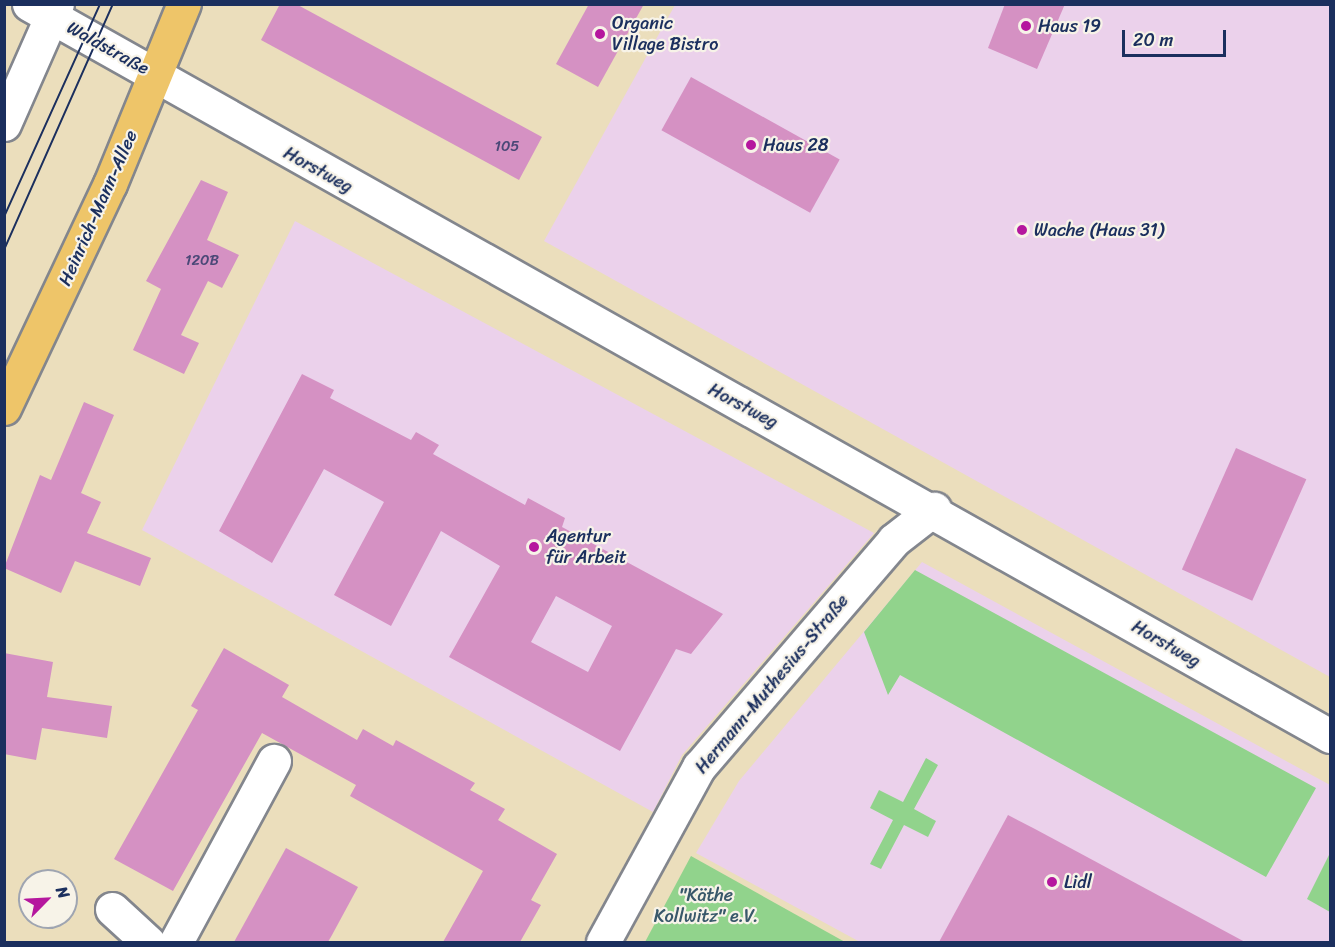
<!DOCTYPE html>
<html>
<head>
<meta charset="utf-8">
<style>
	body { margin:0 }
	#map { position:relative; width:1335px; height:947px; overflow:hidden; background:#ebdebc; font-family:Sriracha,sans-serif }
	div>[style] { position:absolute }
	.built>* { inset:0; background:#ebd1eb }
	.green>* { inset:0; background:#91d38c }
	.building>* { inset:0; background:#d591c3; transform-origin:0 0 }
	.roads { filter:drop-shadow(2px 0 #83868d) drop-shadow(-2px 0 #83868d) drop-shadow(0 2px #83868d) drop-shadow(0 -2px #83868d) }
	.minor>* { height:33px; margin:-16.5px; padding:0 16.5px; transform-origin:16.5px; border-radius:16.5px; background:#fff }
	.major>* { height:33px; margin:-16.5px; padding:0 16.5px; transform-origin:16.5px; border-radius:16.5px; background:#eec569 }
	.tram>* { height:1.5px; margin:-0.75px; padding:0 0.75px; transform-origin:0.75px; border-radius:0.75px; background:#1b2f5e }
	.dots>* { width:16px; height:16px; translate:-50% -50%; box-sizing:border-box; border:3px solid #f7f3e8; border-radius:50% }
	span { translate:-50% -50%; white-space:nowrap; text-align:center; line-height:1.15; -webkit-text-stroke:4.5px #f7f3e8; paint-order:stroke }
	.number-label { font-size:15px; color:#4a4877 }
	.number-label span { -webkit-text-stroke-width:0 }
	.poi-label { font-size:18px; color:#1b2f5e }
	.left { translate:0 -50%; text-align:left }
	.street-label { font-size:18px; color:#1b2f5e }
	.park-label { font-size:18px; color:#38586a }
	.frame { position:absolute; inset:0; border:6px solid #1b2f5e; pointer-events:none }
	.north { position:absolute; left:18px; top:869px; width:60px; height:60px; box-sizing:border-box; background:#f7f3e8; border:2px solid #9fa5b1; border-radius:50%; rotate:66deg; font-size:16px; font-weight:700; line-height:24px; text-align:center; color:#1b2f5e }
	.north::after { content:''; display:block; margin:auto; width:21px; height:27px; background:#b5179e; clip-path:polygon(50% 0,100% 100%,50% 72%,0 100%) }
	.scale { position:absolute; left:1122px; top:30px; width:104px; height:27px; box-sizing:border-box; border:3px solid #1b2f5e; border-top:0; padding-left:8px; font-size:18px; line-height:21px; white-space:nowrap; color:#1b2f5e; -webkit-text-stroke:4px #f7f3e8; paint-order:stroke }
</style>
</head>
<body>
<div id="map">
	<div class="built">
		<i style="clip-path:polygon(675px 5px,1330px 5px,1330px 677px,544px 241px)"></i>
		<i style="clip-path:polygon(295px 221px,874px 533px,682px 755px,653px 812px,142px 530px)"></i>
		<i style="clip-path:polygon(922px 562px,1330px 785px,1330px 942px,860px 942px,696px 853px,739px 781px)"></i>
	</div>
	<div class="green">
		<i style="clip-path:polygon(915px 570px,1316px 788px,1266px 877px,900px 675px,888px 695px,864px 632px)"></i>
		<i style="clip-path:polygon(926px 758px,938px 765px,914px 809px,936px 821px,928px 837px,904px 825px,881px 869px,870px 864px,893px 820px,870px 808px,879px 790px,903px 802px)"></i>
		<i style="clip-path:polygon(1330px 853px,1330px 912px,1307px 899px)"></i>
		<i style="clip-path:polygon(691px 856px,845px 942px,645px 942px)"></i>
	</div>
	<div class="building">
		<i style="clip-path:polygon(280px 4px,296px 4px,542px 137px,519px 180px,261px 40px)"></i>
		<i style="clip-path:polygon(589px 4px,644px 4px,598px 87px,556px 64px)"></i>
		<i style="clip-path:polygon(1005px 4px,1065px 4px,1037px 69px,988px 48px)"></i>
		<i style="left:691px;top:77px;width:170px;height:61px;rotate:29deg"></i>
		<i style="clip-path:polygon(201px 180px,228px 192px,207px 240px,239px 255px,222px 288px,208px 281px,181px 335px,199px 343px,184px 374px,133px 350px,161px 289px,146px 281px)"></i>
		<i style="clip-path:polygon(evenodd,302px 374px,334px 390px,330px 398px,411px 440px,416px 432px,439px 445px,433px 454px,525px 505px,528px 498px,565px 518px,562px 527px,723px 614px,691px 654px,676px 649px,620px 751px,449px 657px,500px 566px,441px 531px,391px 626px,334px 595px,384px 502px,324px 469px,272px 563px,219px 531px,302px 374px,556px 596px,612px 626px,588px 672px,531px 642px,556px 596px)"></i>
		<i style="clip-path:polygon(84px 402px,114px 415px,81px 493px,101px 502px,87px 533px,151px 558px,140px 586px,75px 561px,61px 593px,4px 568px,40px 475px,51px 480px)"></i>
		<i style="left:1236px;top:448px;width:77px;height:133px;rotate:24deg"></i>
		<i style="clip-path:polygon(224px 648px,289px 685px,282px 697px,357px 740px,363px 729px,393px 746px,396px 740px,475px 783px,470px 790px,505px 809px,498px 820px,557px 854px,531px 900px,541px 905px,520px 942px,443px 942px,483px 871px,350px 796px,356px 785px,262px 733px,173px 891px,114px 859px,198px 710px,191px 706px)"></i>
		<i style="clip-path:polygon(4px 653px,53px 662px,47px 697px,112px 706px,107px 738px,42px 728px,36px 760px,4px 754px)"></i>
		<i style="clip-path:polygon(1008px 815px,1035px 829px,1245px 942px,939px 942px)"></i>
		<i style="clip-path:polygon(286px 848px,358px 887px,332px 935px,328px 942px,234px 942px)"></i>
	</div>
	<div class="roads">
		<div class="minor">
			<i style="left:29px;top:4px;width:1493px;rotate:29.36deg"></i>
			<i style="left:4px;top:124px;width:131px;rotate:-66.2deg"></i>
			<i style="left:112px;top:909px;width:49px;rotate:42.5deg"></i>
			<i style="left:176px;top:942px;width:206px;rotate:-61.6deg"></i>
			<i style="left:603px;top:942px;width:200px;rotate:-61.3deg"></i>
			<i style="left:699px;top:767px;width:299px;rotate:-49.3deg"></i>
			<i style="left:894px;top:540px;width:51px;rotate:-37.8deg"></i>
		</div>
		<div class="major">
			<i style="left:4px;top:408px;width:248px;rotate:-64.7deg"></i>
			<i style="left:110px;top:184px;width:195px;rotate:-67.7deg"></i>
		</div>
	</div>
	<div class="tram">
		<i style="left:4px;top:217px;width:234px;rotate:-65.7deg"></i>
		<i style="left:4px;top:250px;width:269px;rotate:-66.1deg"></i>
	</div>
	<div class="dots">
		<i style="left:1026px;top:26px;background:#b5179e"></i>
		<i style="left:600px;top:34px;background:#b5179e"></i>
		<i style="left:751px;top:145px;background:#b5179e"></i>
		<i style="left:1022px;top:230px;background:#b5179e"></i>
		<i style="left:534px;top:547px;background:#b5179e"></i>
		<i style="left:1052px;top:882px;background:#b5179e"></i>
	</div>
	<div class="number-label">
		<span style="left:507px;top:147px">105</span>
		<span style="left:202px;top:261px">120B</span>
	</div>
	<div class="poi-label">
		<span class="left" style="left:612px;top:34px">Organic<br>Village Bistro</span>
		<span class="left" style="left:1038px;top:26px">Haus 19</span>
		<span class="left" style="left:763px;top:145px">Haus 28</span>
		<span class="left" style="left:1034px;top:230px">Wache (Haus 31)</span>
		<span class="left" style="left:546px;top:547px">Agentur<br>für Arbeit</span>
		<span class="left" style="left:1064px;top:882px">Lidl</span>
	</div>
	<div class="street-label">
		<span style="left:108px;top:48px;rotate:29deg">Waldstraße</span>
		<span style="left:318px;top:170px;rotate:29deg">Horstweg</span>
		<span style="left:98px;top:208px;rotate:-66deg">Heinrich-Mann-Allee</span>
		<span style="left:743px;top:406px;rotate:28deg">Horstweg</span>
		<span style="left:1166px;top:644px;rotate:30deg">Horstweg</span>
		<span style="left:772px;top:684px;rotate:-50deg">Hermann-Muthesius-Straße</span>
	</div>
	<div class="park-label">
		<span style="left:706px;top:906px">"Käthe<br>Kollwitz" e.V.</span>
	</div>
	<div class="frame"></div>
	<div class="north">N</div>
	<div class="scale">20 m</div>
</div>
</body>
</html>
